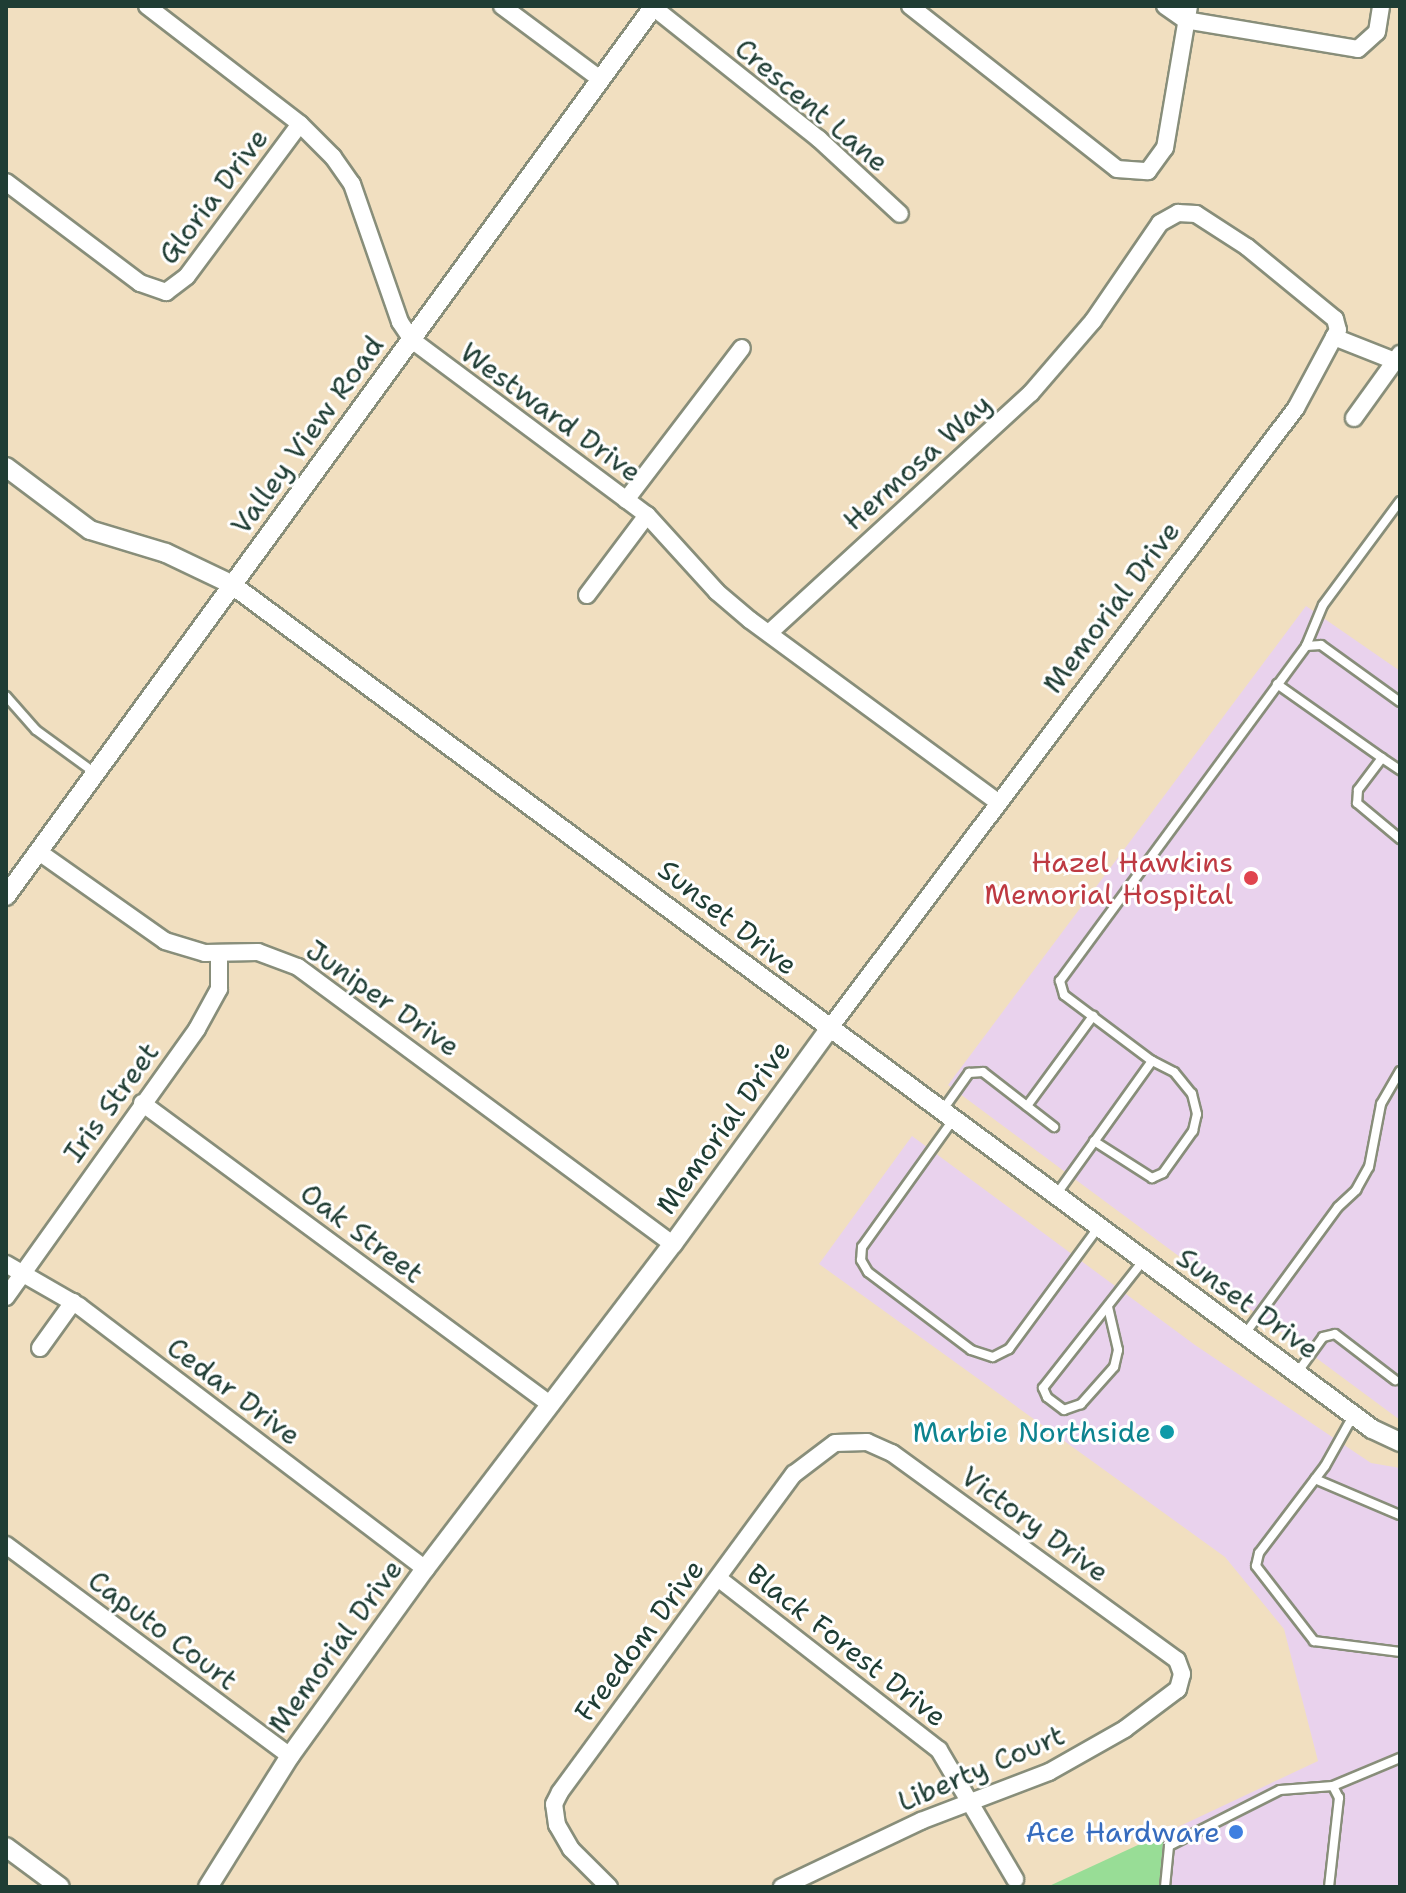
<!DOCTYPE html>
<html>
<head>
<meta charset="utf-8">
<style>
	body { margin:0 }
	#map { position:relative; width:1406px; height:1893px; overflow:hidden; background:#f1dfc0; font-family:"Shantell Sans",sans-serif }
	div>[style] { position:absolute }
	.built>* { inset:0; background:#e9d2ed }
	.green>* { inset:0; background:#98dd96 }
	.roads { filter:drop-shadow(2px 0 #888e7a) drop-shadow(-2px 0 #888e7a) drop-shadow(0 2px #888e7a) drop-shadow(0 -2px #888e7a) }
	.service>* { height:8px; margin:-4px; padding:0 4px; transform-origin:4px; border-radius:4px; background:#fff }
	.minor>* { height:16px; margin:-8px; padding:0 8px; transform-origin:8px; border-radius:8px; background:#fff }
	.tertiary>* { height:18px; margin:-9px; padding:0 9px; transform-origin:9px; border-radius:9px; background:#fff }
	.dots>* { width:22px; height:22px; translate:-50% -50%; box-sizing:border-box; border:4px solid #fff; border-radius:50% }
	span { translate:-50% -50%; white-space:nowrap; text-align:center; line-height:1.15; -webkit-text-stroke:6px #fff; paint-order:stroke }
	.street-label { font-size:28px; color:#1f3d34 }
	.health-label { font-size:28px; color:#be3a42 }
	.right { translate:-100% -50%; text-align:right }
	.culture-label { font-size:28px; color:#0d838f }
	.shop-label { font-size:28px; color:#366cbe }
	.frame { position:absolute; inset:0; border:8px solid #1f3d34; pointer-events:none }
</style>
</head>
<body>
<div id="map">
	<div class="built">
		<i style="clip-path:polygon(1306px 606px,1400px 671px,1400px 1420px,948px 1085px)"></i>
		<i style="clip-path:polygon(912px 1136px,1195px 1345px,1371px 1463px,1400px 1468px,1400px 1887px,1157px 1887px,1163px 1834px,1318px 1761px,1284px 1629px,1225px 1557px,819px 1264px)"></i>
	</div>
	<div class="green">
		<i style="clip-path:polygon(1164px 1833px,1159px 1887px,1047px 1887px)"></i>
	</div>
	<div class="roads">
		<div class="service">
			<i style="left:1306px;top:646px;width:15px;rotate:-4deg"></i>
			<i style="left:1321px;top:645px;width:97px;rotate:35.8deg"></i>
			<i style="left:1277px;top:684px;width:128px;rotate:35.2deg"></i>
			<i style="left:1382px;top:758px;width:40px;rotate:127deg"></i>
			<i style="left:1358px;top:790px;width:13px;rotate:94deg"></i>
			<i style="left:1357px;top:803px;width:56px;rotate:39.9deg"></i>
			<i style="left:6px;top:696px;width:45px;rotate:48.6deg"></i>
			<i style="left:36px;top:730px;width:73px;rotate:36.1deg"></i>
			<i style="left:1382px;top:758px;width:22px;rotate:34deg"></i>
			<i style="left:1027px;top:1106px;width:112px;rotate:-53.7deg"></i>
			<i style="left:942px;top:1111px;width:47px;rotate:-54.6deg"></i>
			<i style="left:969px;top:1073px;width:14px;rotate:-4deg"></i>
			<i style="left:983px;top:1072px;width:90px;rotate:37.8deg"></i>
			<i style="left:953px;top:1120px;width:156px;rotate:125.6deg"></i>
			<i style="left:862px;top:1247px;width:13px;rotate:94deg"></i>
			<i style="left:861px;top:1260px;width:14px;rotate:60deg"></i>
			<i style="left:868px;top:1272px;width:129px;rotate:37.1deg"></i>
			<i style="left:971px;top:1350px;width:23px;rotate:18deg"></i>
			<i style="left:993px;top:1357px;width:18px;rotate:-27deg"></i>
			<i style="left:1009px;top:1349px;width:150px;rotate:-53.7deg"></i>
			<i style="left:1094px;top:1141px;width:69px;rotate:32.5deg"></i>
			<i style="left:1152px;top:1178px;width:12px;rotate:-24deg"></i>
			<i style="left:1163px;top:1173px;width:52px;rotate:-54.5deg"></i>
			<i style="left:1193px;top:1131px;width:17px;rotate:-77deg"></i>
			<i style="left:1197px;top:1114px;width:21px;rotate:-104deg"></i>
			<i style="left:1192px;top:1094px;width:28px;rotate:-129deg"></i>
			<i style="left:1174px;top:1072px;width:25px;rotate:-153deg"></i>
			<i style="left:1056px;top:1195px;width:165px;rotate:-54.4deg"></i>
			<i style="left:1152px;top:1061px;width:110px;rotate:-143.1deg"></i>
			<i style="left:1064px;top:995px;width:15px;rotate:-106deg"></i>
			<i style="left:1060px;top:981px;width:416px;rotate:-53.7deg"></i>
			<i style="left:1306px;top:646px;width:44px;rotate:-67.5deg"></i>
			<i style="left:1323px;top:605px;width:129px;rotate:-53.5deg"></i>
			<i style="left:1108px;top:1307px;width:44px;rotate:76.9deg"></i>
			<i style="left:1118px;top:1350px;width:17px;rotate:103deg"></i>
			<i style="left:1114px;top:1367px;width:50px;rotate:131.7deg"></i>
			<i style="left:1081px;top:1404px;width:18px;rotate:161deg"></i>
			<i style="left:1064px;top:1410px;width:21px;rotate:-143deg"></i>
			<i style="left:1047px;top:1397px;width:10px;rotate:-114deg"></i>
			<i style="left:1043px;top:1388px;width:162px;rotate:-51.8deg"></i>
			<i style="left:1245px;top:1334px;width:157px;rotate:-53.8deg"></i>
			<i style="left:1338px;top:1207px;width:25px;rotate:-43deg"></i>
			<i style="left:1356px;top:1190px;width:26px;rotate:-61deg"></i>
			<i style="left:1369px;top:1167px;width:64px;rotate:-79.2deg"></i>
			<i style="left:1381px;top:1104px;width:38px;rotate:-60deg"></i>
			<i style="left:1297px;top:1373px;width:44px;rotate:-54.2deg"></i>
			<i style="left:1323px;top:1337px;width:12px;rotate:-14deg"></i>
			<i style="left:1335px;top:1334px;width:76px;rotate:37.5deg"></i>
			<i style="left:1353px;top:1416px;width:57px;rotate:119.2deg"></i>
			<i style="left:1325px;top:1466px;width:109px;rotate:127.2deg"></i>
			<i style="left:1259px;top:1553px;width:13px;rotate:103deg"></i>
			<i style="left:1256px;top:1566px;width:95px;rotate:52.3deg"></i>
			<i style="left:1314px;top:1641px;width:87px;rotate:7.3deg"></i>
			<i style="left:1315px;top:1479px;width:92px;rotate:23deg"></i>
			<i style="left:1165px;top:1887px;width:41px;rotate:-84.4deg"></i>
			<i style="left:1169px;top:1846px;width:124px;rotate:-26.8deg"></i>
			<i style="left:1280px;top:1790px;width:53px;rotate:-4.3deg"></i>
			<i style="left:1329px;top:1887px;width:90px;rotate:-83.6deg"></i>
			<i style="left:1339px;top:1798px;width:13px;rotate:-117deg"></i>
			<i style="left:1333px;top:1786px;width:73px;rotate:-22.7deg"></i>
		</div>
		<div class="minor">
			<i style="left:147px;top:6px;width:193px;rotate:37.6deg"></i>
			<i style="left:300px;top:124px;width:47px;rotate:45deg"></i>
			<i style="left:333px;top:157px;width:33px;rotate:55deg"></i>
			<i style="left:352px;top:184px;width:146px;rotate:70.8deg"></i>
			<i style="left:400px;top:322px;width:22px;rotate:56deg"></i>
			<i style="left:412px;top:340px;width:293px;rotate:36.7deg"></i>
			<i style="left:647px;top:515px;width:104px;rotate:47.7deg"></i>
			<i style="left:717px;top:592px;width:43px;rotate:40.3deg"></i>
			<i style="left:750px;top:620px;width:309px;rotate:36.3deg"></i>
			<i style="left:502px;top:6px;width:122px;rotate:36.7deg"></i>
			<i style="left:910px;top:6px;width:263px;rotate:38.2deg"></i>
			<i style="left:1117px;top:169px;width:31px;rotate:4deg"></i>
			<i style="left:1148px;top:171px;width:29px;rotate:-54deg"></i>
			<i style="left:1165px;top:148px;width:144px;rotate:-80.4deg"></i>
			<i style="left:1165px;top:6px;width:24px;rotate:35deg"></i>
			<i style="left:1185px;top:20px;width:175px;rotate:9.5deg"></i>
			<i style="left:1358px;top:49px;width:25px;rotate:-42deg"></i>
			<i style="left:1377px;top:32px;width:26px;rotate:-81deg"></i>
			<i style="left:653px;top:7px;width:212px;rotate:38.5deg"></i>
			<i style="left:819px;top:139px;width:110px;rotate:42.8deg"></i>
			<i style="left:6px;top:182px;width:168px;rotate:37deg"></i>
			<i style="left:140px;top:283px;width:28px;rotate:19deg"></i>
			<i style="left:166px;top:292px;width:26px;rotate:-37deg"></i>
			<i style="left:187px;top:276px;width:189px;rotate:-53.4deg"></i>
			<i style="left:1354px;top:418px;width:79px;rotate:-54.3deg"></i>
			<i style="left:626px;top:500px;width:191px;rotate:-52.7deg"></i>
			<i style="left:587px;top:595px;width:100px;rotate:-53.1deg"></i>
			<i style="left:769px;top:633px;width:355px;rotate:-42.5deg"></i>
			<i style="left:1031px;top:393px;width:95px;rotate:-49.3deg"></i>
			<i style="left:1093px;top:321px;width:119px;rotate:-55.6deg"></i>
			<i style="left:1160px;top:223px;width:21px;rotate:-29deg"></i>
			<i style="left:1178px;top:213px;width:18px;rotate:3deg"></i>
			<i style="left:1196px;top:214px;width:61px;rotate:32.9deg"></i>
			<i style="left:1247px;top:247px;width:114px;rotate:39.3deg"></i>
			<i style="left:1335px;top:319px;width:11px;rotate:75deg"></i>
			<i style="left:1338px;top:330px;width:8px;rotate:120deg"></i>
			<i style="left:39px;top:852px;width:154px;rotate:35.2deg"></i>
			<i style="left:165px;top:941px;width:42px;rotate:16.7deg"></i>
			<i style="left:205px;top:953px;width:53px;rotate:-1.1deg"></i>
			<i style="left:258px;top:952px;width:43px;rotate:20.6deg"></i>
			<i style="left:298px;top:967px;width:466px;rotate:36.5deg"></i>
			<i style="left:829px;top:1029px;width:777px;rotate:-53.06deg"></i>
			<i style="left:1296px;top:408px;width:81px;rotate:-61.8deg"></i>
			<i style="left:1334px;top:337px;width:66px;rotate:21.5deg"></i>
			<i style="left:142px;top:1103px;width:508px;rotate:36.44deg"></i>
			<i style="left:6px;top:1264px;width:84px;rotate:29.9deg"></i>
			<i style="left:79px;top:1306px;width:435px;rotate:37.2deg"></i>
			<i style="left:6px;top:1297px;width:329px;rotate:-54.5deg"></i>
			<i style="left:197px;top:1029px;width:46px;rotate:-61.2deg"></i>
			<i style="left:219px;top:989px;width:36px;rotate:-90deg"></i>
			<i style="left:40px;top:1348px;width:57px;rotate:-54.3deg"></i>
			<i style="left:6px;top:1545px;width:354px;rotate:36.6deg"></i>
			<i style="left:718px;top:1578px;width:280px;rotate:37.9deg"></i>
			<i style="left:939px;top:1750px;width:150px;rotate:59.5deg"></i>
			<i style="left:609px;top:1887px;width:54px;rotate:-135deg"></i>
			<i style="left:571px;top:1849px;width:28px;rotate:-120deg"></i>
			<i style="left:557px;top:1825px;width:21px;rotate:-98deg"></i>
			<i style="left:554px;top:1804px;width:13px;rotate:-63deg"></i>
			<i style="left:560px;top:1792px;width:395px;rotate:-53.7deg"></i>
			<i style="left:794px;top:1474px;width:51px;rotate:-37.1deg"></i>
			<i style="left:835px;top:1443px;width:32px;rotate:-2deg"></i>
			<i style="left:867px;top:1442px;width:27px;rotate:24deg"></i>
			<i style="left:892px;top:1453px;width:352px;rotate:36deg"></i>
			<i style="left:1177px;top:1660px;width:15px;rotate:70deg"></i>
			<i style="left:1182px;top:1674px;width:16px;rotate:105deg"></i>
			<i style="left:1178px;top:1689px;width:66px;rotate:143deg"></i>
			<i style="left:1125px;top:1729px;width:87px;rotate:150.5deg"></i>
			<i style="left:1049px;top:1772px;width:137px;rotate:159.1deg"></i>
			<i style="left:921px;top:1821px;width:154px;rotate:154.6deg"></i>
		</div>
		<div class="tertiary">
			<i style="left:6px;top:467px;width:105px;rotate:36.9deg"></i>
			<i style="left:90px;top:530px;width:79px;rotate:16.8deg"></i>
			<i style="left:166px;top:553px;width:72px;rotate:25.5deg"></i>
			<i style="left:231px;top:584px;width:1420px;rotate:36.52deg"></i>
			<i style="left:1372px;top:1429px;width:31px;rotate:25deg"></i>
			<i style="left:6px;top:896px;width:1101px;rotate:-53.94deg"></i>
			<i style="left:6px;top:1847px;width:67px;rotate:36.5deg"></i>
			<i style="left:208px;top:1887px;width:155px;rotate:-58deg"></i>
			<i style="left:290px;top:1756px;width:231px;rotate:-54.2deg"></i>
			<i style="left:425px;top:1569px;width:409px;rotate:-52.7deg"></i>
			<i style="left:673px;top:1244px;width:266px;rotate:-54deg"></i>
		</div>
	</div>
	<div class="dots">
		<i style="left:1251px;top:878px;background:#e0444e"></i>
		<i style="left:1167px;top:1432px;background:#0f9aa8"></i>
		<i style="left:1236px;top:1832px;background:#3f7fe0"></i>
	</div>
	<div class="street-label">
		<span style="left:812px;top:105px;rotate:40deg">Crescent Lane</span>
		<span style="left:213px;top:196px;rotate:-53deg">Gloria Drive</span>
		<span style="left:551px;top:412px;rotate:36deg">Westward Drive</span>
		<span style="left:307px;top:435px;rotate:-54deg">Valley View Road</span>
		<span style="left:917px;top:462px;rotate:-42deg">Hermosa Way</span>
		<span style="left:1111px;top:607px;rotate:-53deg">Memorial Drive</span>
		<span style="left:728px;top:917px;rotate:38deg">Sunset Drive</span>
		<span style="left:383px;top:998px;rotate:35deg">Juniper Drive</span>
		<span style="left:111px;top:1102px;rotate:-54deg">Iris Street</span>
		<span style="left:723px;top:1127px;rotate:-54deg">Memorial Drive</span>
		<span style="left:362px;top:1233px;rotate:37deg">Oak Street</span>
		<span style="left:1248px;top:1303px;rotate:36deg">Sunset Drive</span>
		<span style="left:234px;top:1391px;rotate:37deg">Cedar Drive</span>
		<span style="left:1035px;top:1524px;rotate:36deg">Victory Drive</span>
		<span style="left:163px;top:1630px;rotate:37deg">Caputo Court</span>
		<span style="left:639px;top:1640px;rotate:-53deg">Freedom Drive</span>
		<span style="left:847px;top:1645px;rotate:38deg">Black Forest Drive</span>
		<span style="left:335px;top:1646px;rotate:-54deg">Memorial Drive</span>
		<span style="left:981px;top:1768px;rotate:-23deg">Liberty Court</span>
	</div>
	<div class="health-label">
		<span class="right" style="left:1233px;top:878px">Hazel Hawkins<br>Memorial Hospital</span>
	</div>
	<div class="culture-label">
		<span class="right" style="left:1151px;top:1432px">Marbie Northside</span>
	</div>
	<div class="shop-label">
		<span class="right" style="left:1220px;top:1832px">Ace Hardware</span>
	</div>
	<div class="frame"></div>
</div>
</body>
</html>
